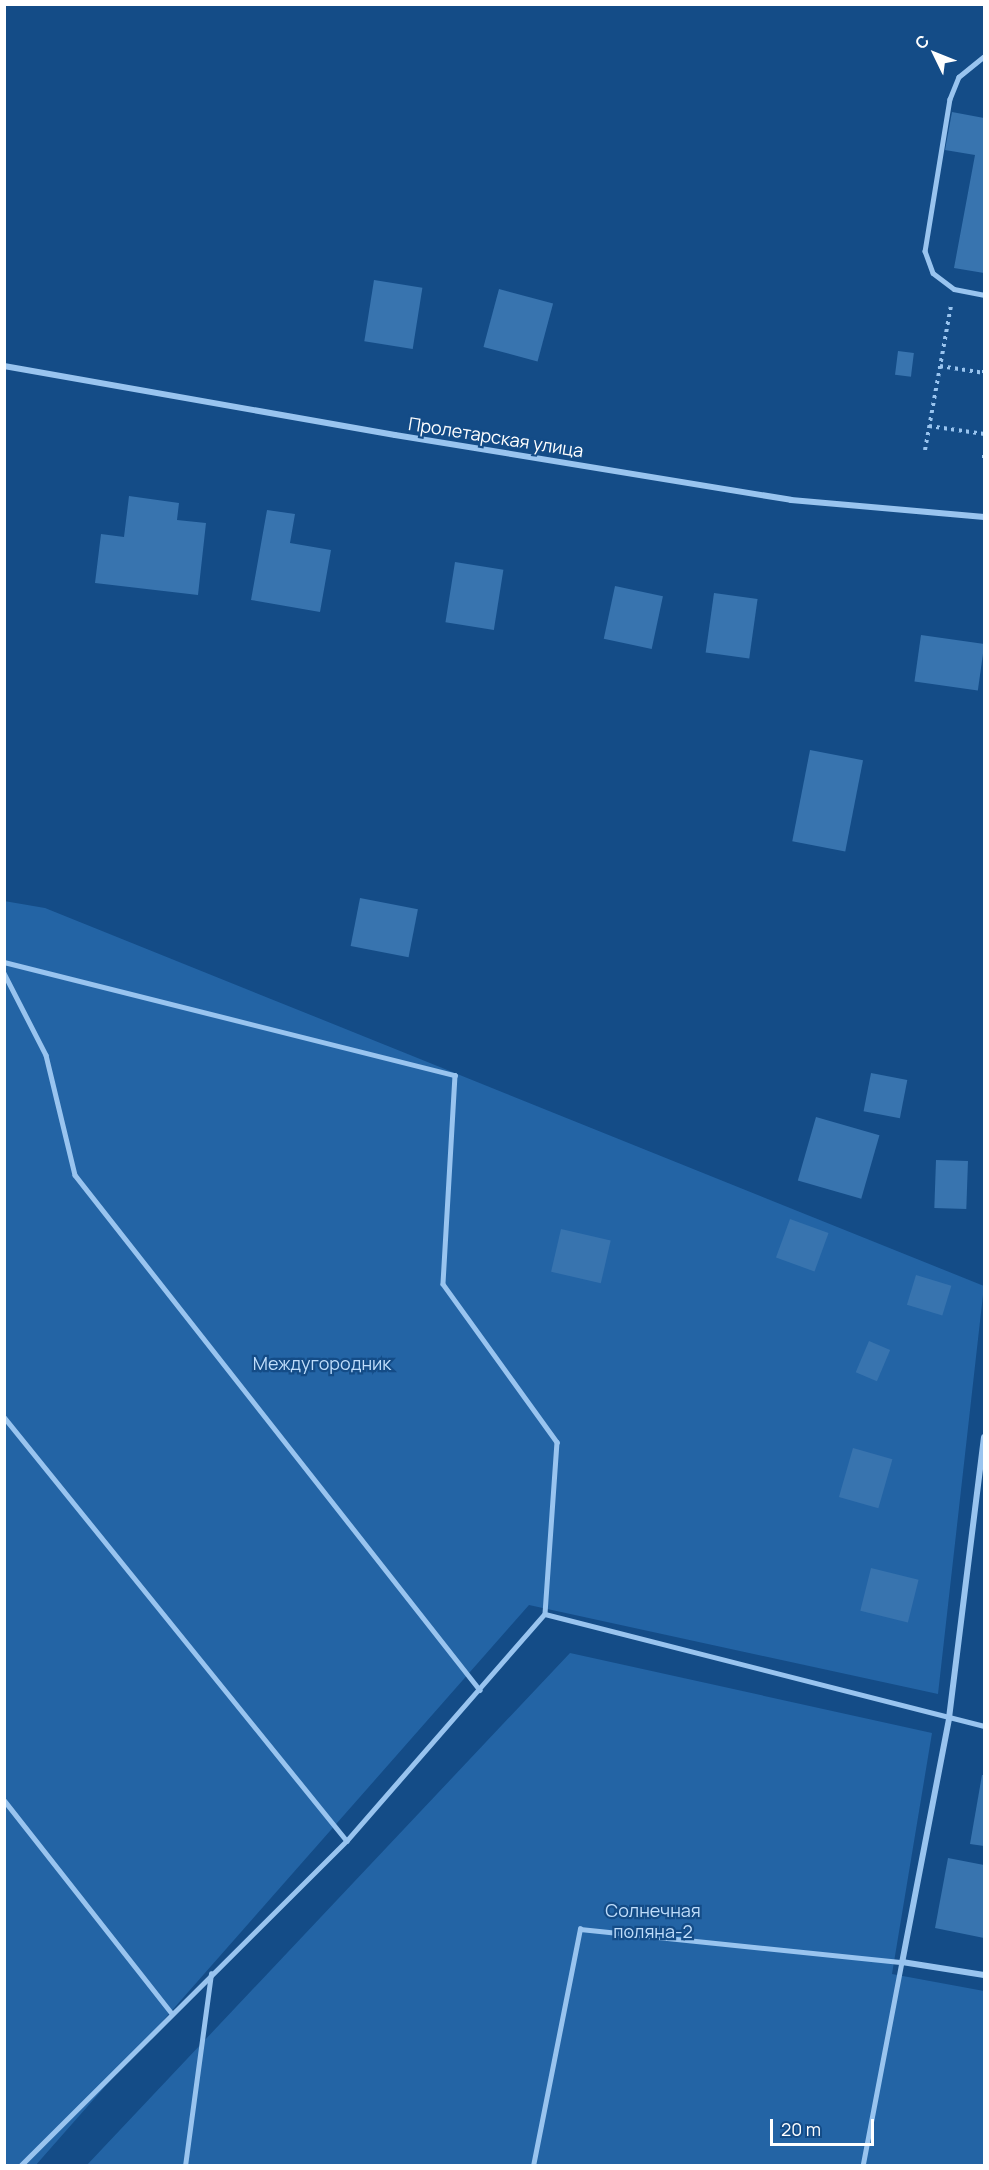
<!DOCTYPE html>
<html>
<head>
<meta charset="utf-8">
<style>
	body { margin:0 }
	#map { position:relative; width:989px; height:2170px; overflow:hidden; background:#144c87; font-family:Manrope,sans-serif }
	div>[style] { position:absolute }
	.green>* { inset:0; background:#2364a5 }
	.building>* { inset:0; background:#3874af; transform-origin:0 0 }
	.path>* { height:4px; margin-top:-2px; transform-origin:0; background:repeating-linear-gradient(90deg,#99c4ef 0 3px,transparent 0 7.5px) }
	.service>* { height:4.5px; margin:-2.25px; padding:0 2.25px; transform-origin:2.25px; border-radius:2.25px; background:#99c4ef }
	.minor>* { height:6px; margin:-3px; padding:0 3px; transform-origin:3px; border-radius:3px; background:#99c4ef }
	span { translate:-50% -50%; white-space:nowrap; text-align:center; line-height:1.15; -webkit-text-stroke:4.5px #144c87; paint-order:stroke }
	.street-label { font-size:18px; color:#fff }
	.park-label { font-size:18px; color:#bfddfb }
	.frame { position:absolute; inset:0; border:6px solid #fff; pointer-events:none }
	.north { position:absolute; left:905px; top:24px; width:60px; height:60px; -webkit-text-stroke:4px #144c87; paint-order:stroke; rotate:313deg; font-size:16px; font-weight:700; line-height:24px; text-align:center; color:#fff }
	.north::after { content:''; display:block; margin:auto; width:21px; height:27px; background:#fff; clip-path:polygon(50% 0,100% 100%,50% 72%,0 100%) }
	.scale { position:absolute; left:770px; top:2119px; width:104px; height:27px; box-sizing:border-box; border:3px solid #fff; border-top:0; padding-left:8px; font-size:18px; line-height:21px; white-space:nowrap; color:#fff; -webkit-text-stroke:4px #144c87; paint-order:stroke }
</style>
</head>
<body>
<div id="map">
	<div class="green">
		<i style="clip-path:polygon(4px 901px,45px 908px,984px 1286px,938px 1694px,529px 1605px,35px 2166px,4px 2165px)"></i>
		<i style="clip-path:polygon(570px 1653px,932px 1733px,892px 1974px,984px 1991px,984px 2165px,86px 2166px)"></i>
	</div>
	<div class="building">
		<i style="clip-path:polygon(952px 112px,984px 118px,984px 273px,954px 268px,975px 155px,945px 150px)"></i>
		<i style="left:374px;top:280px;width:49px;height:62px;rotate:9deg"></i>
		<i style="left:499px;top:289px;width:56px;height:60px;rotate:15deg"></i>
		<i style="left:898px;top:351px;width:16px;height:24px;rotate:7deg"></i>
		<i style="clip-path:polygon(129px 496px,179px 503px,177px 520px,206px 523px,198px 595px,95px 583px,101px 534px,124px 537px)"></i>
		<i style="clip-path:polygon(267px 510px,295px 514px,290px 543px,331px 550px,320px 612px,251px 600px)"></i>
		<i style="left:455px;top:562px;width:49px;height:61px;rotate:9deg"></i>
		<i style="left:615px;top:586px;width:49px;height:54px;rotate:12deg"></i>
		<i style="left:714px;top:593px;width:44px;height:60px;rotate:8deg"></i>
		<i style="left:921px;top:635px;width:64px;height:47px;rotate:8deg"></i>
		<i style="left:810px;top:750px;width:54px;height:93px;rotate:11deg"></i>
		<i style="left:360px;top:898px;width:59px;height:49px;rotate:11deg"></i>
		<i style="left:871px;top:1073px;width:37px;height:39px;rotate:11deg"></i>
		<i style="left:816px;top:1117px;width:66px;height:66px;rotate:16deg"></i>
		<i style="left:936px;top:1160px;width:32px;height:48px;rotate:2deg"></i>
		<i style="left:790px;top:1219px;width:41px;height:41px;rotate:20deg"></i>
		<i style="left:561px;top:1229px;width:51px;height:44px;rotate:13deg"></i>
		<i style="left:916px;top:1275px;width:37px;height:31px;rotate:17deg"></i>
		<i style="left:869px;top:1341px;width:23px;height:34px;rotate:23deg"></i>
		<i style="left:853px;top:1448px;width:41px;height:51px;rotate:16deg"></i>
		<i style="left:871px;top:1568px;width:49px;height:44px;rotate:14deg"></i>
		<i style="clip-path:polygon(982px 1775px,984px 1775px,984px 1846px,970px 1844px)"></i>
		<i style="clip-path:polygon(948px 1858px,984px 1865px,984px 1938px,935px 1928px)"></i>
	</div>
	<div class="path">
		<i style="left:940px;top:366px;width:45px;rotate:9deg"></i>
		<i style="left:984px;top:373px;width:4px;rotate:-90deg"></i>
		<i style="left:929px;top:426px;width:56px;rotate:8.3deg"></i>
		<i style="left:925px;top:450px;width:146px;rotate:-79.8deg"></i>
		<i style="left:984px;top:458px;width:3px;rotate:-90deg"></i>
	</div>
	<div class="service">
		<i style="left:984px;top:57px;width:32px;rotate:141deg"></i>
		<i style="left:959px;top:77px;width:24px;rotate:112deg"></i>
		<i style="left:950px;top:99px;width:154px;rotate:99.3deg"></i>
		<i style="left:925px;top:251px;width:23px;rotate:70deg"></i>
		<i style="left:933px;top:273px;width:26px;rotate:37deg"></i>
		<i style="left:954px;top:289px;width:31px;rotate:11deg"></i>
		<i style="left:4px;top:962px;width:465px;rotate:14.1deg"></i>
		<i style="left:455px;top:1075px;width:209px;rotate:93.3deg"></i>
		<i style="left:443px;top:1284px;width:195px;rotate:54.2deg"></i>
		<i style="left:557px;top:1442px;width:172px;rotate:94deg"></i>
		<i style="left:545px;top:1614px;width:301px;rotate:131.1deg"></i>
		<i style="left:347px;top:1841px;width:460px;rotate:135.1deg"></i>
		<i style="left:4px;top:973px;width:92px;rotate:62.9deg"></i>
		<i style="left:46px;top:1055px;width:123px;rotate:76.4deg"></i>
		<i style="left:75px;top:1175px;width:655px;rotate:51.82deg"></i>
		<i style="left:4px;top:1417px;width:545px;rotate:51.03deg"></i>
		<i style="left:545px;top:1614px;width:453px;rotate:14.3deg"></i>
		<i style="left:4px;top:1800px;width:270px;rotate:51.8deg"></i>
		<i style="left:185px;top:2166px;width:194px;rotate:-82.3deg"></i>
		<i style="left:533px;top:2166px;width:242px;rotate:-78.8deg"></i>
		<i style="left:580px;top:1929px;width:324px;rotate:5.9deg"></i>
		<i style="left:902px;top:1962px;width:208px;rotate:100.8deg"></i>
	</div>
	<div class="minor">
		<i style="left:4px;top:366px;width:397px;rotate:10deg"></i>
		<i style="left:395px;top:435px;width:401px;rotate:9.3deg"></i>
		<i style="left:791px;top:500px;width:194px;rotate:5deg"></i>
		<i style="left:984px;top:1437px;width:284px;rotate:97.1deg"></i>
		<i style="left:949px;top:1719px;width:248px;rotate:100.9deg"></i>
		<i style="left:902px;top:1962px;width:83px;rotate:9deg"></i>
	</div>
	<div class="street-label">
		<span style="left:496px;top:437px;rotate:9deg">Пролетарская улица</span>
	</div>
	<div class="park-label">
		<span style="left:322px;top:1363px">Междугородник</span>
		<span style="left:653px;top:1921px">Солнечная<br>поляна-2</span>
	</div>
	<div class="frame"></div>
	<div class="north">С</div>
	<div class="scale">20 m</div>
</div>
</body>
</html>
